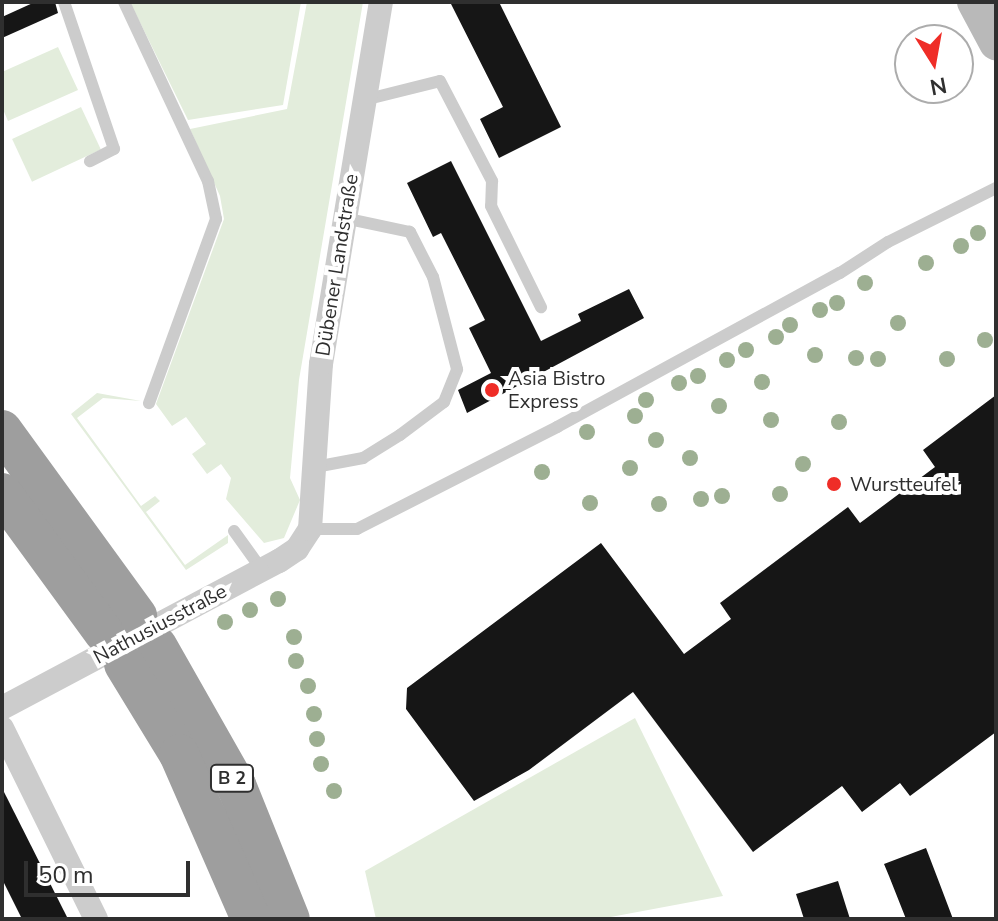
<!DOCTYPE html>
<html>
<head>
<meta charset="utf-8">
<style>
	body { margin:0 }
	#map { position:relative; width:998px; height:921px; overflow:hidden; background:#fff; font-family:"Nunito Sans",sans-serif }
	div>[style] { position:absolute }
	.green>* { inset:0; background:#e3eddc; transform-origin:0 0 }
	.building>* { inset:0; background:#161616 }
	.service>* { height:12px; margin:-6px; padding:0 6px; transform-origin:6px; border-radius:6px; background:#ccc }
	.minor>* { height:24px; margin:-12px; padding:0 12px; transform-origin:12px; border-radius:12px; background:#ccc }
	.secondary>* { height:34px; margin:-17px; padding:0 17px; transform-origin:17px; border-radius:17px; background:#b9b9b9 }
	.trunk>* { height:40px; margin:-20px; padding:0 20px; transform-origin:20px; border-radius:20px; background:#9e9e9e }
	.trees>* { width:16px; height:16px; margin:-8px; border-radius:50%; background:#9daf92 }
	.dots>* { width:22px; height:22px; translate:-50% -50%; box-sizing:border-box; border:4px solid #fff; border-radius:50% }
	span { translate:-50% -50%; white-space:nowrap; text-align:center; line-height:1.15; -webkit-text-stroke:8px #fff; paint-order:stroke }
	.shield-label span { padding:2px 6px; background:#fff; border:2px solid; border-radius:6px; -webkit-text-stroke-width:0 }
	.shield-label { font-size:18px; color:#2f2f2f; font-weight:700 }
	.street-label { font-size:20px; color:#2f2f2f }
	.poi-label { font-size:20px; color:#2f2f2f }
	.left { translate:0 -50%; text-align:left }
	.frame { position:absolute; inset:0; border:4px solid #2f2f2f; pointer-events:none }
	.north { position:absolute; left:894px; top:24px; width:80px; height:80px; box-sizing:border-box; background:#fff; border:2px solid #acacac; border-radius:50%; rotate:169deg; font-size:22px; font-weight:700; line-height:32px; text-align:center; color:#2f2f2f }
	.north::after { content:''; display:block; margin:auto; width:28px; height:36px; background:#ef2d27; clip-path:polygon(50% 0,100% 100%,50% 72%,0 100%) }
	.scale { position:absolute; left:24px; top:861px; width:166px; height:36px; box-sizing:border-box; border:4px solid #2f2f2f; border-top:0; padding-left:10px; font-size:24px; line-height:28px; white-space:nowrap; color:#2f2f2f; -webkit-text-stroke:6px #fff; paint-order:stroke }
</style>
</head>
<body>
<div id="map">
	<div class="green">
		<i style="clip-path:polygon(130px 2px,301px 2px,283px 105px,188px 120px)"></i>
		<i style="clip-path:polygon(307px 2px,363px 2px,299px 380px,290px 478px,300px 500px,284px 538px,264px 543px,226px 499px,231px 478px,221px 464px,207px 474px,192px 454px,206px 444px,186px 417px,172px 426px,156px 404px,224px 219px,220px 196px,190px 129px,287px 109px)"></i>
		<i style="clip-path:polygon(58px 47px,78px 90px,8px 121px,2px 107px,2px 72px)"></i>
		<i style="left:81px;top:107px;width:47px;height:76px;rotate:65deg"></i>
		<i style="clip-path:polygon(97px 393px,141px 401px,103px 398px,77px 418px,141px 506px,155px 496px,160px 501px,146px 512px,185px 565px,228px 535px,228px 543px,186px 570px,71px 414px)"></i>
		<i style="clip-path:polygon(635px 718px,723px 896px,600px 919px,376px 919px,365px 871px)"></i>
	</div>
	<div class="building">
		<i style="clip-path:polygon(35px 2px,55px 2px,58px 13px,2px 38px,2px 17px)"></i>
		<i style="clip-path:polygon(450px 2px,499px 2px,561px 127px,499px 158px,480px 119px,503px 107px)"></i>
		<i style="clip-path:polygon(451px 161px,541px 341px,581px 321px,578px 314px,629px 289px,644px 318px,467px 413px,458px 390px,491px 373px,469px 328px,485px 320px,441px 233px,433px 237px,407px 183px)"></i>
		<i style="clip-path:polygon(996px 395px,996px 732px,910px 796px,900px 783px,862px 812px,842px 786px,753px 852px,633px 692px,529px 770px,474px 801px,406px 709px,407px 688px,601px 543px,684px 654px,731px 619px,720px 603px,848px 507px,860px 523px,935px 467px,923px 450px)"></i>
		<i style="clip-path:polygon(2px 788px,68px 919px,22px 919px,2px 879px)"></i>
		<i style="clip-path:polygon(926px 848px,939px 882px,953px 919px,906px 919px,889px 876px,884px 864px)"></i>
		<i style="clip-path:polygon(838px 881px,850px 919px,804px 919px,796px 894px)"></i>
	</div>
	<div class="service">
		<i style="left:64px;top:2px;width:155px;rotate:71.2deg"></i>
		<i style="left:114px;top:149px;width:27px;rotate:153deg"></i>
		<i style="left:124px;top:2px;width:198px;rotate:64.9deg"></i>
		<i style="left:208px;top:181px;width:39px;rotate:78deg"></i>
		<i style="left:216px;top:219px;width:196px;rotate:110deg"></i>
		<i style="left:364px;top:100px;width:78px;rotate:-14deg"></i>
		<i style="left:440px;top:81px;width:113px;rotate:62.5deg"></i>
		<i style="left:492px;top:181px;width:25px;rotate:92deg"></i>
		<i style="left:491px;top:206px;width:113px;rotate:63.7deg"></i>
		<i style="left:315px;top:467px;width:49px;rotate:-10.6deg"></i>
		<i style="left:363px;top:458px;width:44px;rotate:-31.9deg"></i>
		<i style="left:400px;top:435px;width:55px;rotate:-36.9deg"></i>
		<i style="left:444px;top:402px;width:35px;rotate:-68deg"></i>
		<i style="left:457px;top:369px;width:95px;rotate:-104.6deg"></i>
		<i style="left:433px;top:277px;width:51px;rotate:-117.1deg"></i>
		<i style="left:410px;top:232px;width:67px;rotate:-168deg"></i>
		<i style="left:310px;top:529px;width:47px"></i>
		<i style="left:357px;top:529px;width:225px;rotate:-27deg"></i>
		<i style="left:557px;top:427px;width:322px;rotate:-28.6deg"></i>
		<i style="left:840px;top:273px;width:57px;rotate:-32.9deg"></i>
		<i style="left:888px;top:242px;width:121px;rotate:-26.6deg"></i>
		<i style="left:234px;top:531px;width:48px;rotate:54.3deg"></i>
	</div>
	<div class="minor">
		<i style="left:2px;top:708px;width:314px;rotate:-28deg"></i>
		<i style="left:279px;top:561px;width:22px;rotate:-34deg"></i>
		<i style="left:297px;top:549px;width:24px;rotate:-57deg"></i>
		<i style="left:310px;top:529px;width:165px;rotate:-86.2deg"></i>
		<i style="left:321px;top:364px;width:367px;rotate:-80.6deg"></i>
		<i style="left:2px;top:728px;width:213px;rotate:63.8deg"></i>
	</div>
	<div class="secondary">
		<i style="left:974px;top:2px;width:47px;rotate:61.8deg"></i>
	</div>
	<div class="trunk">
		<i style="left:2px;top:430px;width:230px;rotate:54deg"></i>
		<i style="left:2px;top:493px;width:173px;rotate:53.9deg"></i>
		<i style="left:157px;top:646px;width:160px;rotate:60.4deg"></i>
		<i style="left:236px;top:785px;width:144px;rotate:68.1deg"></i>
		<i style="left:124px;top:664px;width:105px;rotate:58.6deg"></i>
		<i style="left:179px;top:754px;width:180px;rotate:66.4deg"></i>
	</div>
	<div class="trees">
		<i style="left:978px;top:233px"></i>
		<i style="left:961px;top:246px"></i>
		<i style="left:926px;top:263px"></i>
		<i style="left:865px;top:283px"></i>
		<i style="left:837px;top:303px"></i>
		<i style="left:820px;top:310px"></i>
		<i style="left:898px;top:323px"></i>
		<i style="left:790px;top:325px"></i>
		<i style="left:776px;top:337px"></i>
		<i style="left:985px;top:340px"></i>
		<i style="left:746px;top:350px"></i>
		<i style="left:815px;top:355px"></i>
		<i style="left:856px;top:358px"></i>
		<i style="left:878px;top:359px"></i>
		<i style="left:947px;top:359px"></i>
		<i style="left:727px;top:360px"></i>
		<i style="left:698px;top:376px"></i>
		<i style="left:762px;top:382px"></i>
		<i style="left:679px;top:383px"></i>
		<i style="left:646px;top:400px"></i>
		<i style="left:719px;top:406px"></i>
		<i style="left:635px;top:416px"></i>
		<i style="left:771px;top:420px"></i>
		<i style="left:839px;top:422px"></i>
		<i style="left:587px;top:432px"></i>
		<i style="left:656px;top:440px"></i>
		<i style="left:690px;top:458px"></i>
		<i style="left:803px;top:464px"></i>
		<i style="left:630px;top:468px"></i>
		<i style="left:542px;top:472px"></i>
		<i style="left:780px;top:494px"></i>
		<i style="left:722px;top:496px"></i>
		<i style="left:701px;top:499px"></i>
		<i style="left:590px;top:503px"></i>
		<i style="left:659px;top:504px"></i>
		<i style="left:278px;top:599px"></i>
		<i style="left:250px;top:610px"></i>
		<i style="left:225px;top:622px"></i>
		<i style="left:294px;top:637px"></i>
		<i style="left:296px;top:661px"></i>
		<i style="left:308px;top:686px"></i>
		<i style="left:314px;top:714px"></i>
		<i style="left:317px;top:739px"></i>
		<i style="left:321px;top:764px"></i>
		<i style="left:334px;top:791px"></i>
	</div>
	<div class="dots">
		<i style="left:492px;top:390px;background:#ef2d27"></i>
		<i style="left:834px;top:484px;background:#ef2d27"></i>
	</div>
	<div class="shield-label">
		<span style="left:232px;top:778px">B 2</span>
	</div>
	<div class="street-label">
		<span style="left:337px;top:265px;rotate:-81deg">Dübener Landstraße</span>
		<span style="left:160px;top:624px;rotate:-28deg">Nathusiusstraße</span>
	</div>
	<div class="poi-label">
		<span class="left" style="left:508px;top:390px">Asia Bistro<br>Express</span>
		<span class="left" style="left:850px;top:484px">Wurstteufel</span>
	</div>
	<div class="frame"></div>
	<div class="north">N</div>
	<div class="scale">50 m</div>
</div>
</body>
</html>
